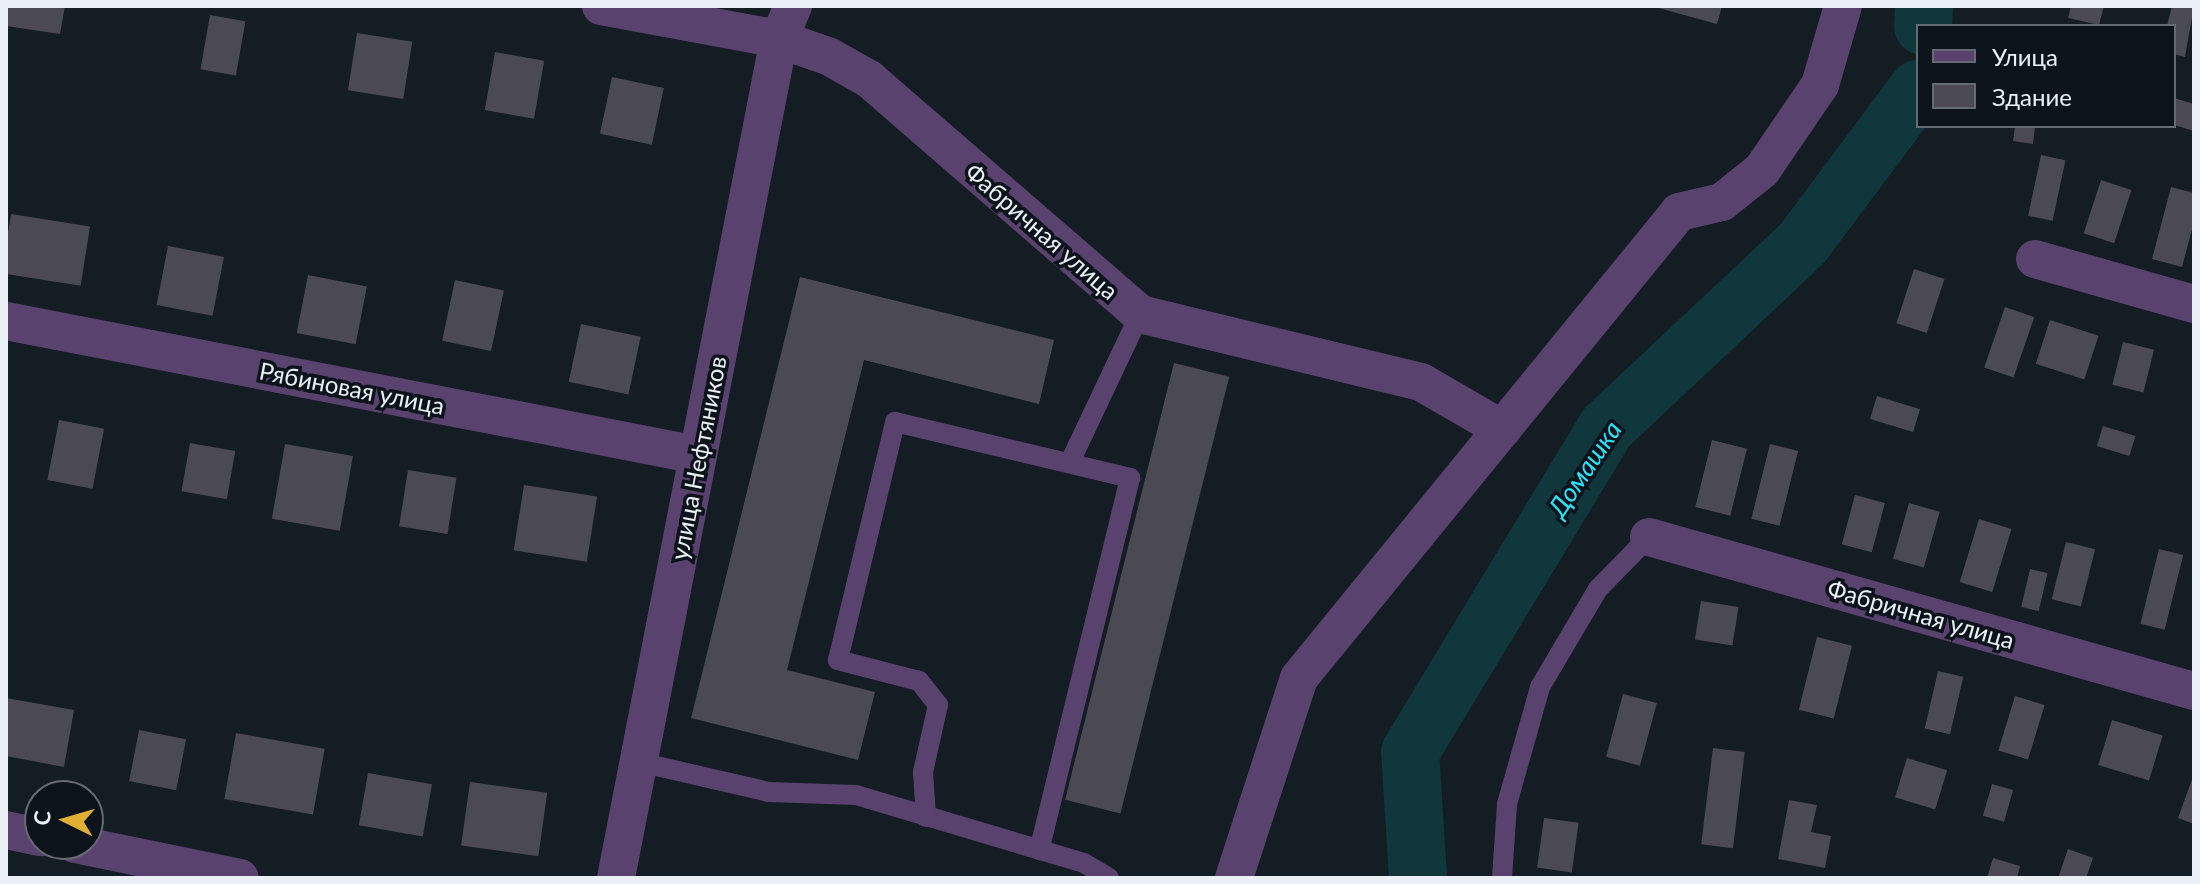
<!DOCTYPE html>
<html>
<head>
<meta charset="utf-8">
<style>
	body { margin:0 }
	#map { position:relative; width:2200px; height:884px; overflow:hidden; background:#141c24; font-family:Lato,sans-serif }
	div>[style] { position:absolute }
	.river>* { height:58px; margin:-29px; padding:0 29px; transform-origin:29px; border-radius:29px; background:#0f373c }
	.building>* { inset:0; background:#4b4954; transform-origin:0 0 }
	.service>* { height:20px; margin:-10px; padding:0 10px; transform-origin:10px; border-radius:10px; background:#5a426e }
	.minor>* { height:38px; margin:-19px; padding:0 19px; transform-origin:19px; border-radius:19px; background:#5a426e }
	span { translate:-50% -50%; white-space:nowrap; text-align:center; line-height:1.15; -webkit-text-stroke:7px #0c131a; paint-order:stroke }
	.street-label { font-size:24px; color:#eaf0f5 }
	.water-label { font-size:26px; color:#23e7fc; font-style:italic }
	.frame { position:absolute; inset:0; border:8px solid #eaf0f5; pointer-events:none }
	.legend { position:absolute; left:1916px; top:24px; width:260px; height:104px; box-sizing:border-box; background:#0c131a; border:2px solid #656b72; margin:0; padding:10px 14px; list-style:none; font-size:24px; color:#eaf0f5 }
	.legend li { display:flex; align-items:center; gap:16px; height:40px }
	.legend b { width:40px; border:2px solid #656b72 }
	.north { position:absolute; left:24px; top:780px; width:80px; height:80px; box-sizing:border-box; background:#0c131a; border:2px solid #656b72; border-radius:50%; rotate:275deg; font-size:22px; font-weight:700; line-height:32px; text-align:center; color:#eaf0f5 }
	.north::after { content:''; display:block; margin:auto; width:28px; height:36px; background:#e1af34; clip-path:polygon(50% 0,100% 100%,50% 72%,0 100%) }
</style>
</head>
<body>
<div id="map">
	<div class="river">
		<i style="left:1923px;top:26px;width:20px;rotate:-87deg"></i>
		<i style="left:1418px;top:878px;width:126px;rotate:-93.6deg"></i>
		<i style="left:1410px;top:752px;width:379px;rotate:-58.8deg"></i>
		<i style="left:1606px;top:428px;width:269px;rotate:-43.2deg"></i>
		<i style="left:1802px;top:244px;width:194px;rotate:-53.2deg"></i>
	</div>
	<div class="building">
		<i style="clip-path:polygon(6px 6px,65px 6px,60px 34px,6px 26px)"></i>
		<i style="clip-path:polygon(1651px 6px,1722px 6px,1717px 24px)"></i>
		<i style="clip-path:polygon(2071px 6px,2104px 6px,2099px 25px,2068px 18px)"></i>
		<i style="clip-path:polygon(2172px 6px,2194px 6px,2185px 57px,2174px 54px,2174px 26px,2167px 26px)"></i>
		<i style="left:210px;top:15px;width:36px;height:55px;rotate:10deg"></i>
		<i style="left:357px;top:33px;width:56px;height:58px;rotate:9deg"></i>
		<i style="left:495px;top:52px;width:50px;height:59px;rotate:10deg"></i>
		<i style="left:612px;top:77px;width:53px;height:58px;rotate:12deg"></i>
		<i style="clip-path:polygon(2174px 98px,2194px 104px,2194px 131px,2174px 125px)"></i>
		<i style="clip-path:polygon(2015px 126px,2035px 126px,2033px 144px,2013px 141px)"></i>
		<i style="left:2041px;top:155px;width:25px;height:62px;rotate:12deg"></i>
		<i style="left:2101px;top:180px;width:32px;height:56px;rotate:18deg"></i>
		<i style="clip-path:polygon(2171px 187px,2194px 193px,2194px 222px,2182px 267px,2152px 259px)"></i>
		<i style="left:11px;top:214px;width:80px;height:60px;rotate:9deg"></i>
		<i style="left:168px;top:246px;width:57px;height:60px;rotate:11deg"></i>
		<i style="left:1914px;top:269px;width:32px;height:57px;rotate:18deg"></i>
		<i style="left:308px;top:275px;width:60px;height:59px;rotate:11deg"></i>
		<i style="clip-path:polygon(800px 277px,1054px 340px,1039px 404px,864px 360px,787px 670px,875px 692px,858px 760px,691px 718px)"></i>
		<i style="left:455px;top:280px;width:50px;height:62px;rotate:12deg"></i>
		<i style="left:2005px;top:307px;width:31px;height:64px;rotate:19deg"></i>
		<i style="left:2050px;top:320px;width:51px;height:46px;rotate:18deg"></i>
		<i style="left:581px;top:324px;width:61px;height:59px;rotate:12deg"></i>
		<i style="left:2123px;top:342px;width:32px;height:44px;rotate:14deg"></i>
		<i style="left:1174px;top:363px;width:57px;height:450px;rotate:14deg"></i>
		<i style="left:1877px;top:396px;width:45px;height:24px;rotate:17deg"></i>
		<i style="left:59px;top:420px;width:46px;height:61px;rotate:11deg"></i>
		<i style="left:2103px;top:426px;width:34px;height:21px;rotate:17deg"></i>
		<i style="left:1712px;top:440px;width:36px;height:69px;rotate:14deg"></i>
		<i style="left:190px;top:443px;width:46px;height:49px;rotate:10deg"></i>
		<i style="left:285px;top:444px;width:69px;height:76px;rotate:10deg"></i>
		<i style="left:1770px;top:444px;width:29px;height:77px;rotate:14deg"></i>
		<i style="left:408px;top:470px;width:49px;height:57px;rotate:9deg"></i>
		<i style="left:524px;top:485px;width:74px;height:66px;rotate:9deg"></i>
		<i style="left:1855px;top:495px;width:31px;height:51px;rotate:15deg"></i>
		<i style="left:1909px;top:503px;width:32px;height:58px;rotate:16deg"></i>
		<i style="left:1979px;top:519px;width:34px;height:66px;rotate:17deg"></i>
		<i style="left:2066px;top:542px;width:30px;height:59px;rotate:14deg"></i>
		<i style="left:2159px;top:549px;width:25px;height:77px;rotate:14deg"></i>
		<i style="left:2030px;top:569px;width:18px;height:39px;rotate:13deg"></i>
		<i style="left:1701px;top:601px;width:38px;height:39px;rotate:9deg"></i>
		<i style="left:1817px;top:637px;width:36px;height:75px;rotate:14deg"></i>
		<i style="left:1938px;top:671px;width:26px;height:59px;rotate:13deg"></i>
		<i style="left:1623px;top:694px;width:35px;height:65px;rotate:15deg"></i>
		<i style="left:2015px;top:696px;width:31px;height:57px;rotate:17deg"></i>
		<i style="clip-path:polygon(6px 698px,74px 710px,64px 767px,6px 756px)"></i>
		<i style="left:2112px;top:720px;width:53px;height:47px;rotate:17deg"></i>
		<i style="left:139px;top:730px;width:48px;height:52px;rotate:11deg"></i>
		<i style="left:236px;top:733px;width:90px;height:67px;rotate:10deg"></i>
		<i style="left:1713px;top:748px;width:32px;height:97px;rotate:7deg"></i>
		<i style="left:1907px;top:758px;width:42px;height:41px;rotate:17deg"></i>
		<i style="left:368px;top:773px;width:65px;height:53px;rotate:10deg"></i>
		<i style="clip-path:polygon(2194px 774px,2194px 824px,2178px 818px)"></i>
		<i style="left:470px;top:782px;width:78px;height:64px;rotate:8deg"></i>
		<i style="left:1992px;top:784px;width:22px;height:33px;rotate:16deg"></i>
		<i style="clip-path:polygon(1789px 800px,1817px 805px,1811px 832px,1831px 836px,1825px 868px,1778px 859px)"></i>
		<i style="left:1544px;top:818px;width:35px;height:50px;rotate:8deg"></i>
		<i style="clip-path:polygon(2068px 849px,2093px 858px,2086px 878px,2058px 878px)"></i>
		<i style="clip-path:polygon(1993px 858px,2020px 866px,2017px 878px,1987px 878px)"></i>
	</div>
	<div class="service">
		<i style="left:1070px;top:462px;width:164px;rotate:-64.7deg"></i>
		<i style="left:639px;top:762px;width:133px;rotate:13deg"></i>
		<i style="left:769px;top:792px;width:87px;rotate:2deg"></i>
		<i style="left:856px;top:795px;width:238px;rotate:16.6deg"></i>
		<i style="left:1084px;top:863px;width:29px;rotate:31deg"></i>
		<i style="left:926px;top:817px;width:45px;rotate:-93.8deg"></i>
		<i style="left:923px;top:772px;width:69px;rotate:-77.4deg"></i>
		<i style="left:938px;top:705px;width:31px;rotate:-128deg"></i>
		<i style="left:919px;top:681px;width:84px;rotate:-165.5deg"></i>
		<i style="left:838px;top:660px;width:245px;rotate:-76.5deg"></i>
		<i style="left:895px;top:422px;width:242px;rotate:13.4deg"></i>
		<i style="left:1130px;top:478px;width:383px;rotate:103.7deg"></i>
		<i style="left:1502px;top:878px;width:74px;rotate:-86.1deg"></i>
		<i style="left:1507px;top:804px;width:122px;rotate:-74.2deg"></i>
		<i style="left:1540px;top:687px;width:114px;rotate:-59.4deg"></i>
		<i style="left:1598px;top:589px;width:73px;rotate:-45.6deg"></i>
	</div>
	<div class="minor">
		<i style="left:601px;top:6px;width:181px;rotate:10.5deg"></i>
		<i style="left:779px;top:39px;width:54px;rotate:19.4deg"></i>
		<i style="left:830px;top:57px;width:45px;rotate:29.4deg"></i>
		<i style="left:869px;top:79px;width:359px;rotate:40.9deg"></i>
		<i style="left:1140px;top:314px;width:289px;rotate:13.6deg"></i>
		<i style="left:1421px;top:382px;width:94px;rotate:30.1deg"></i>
		<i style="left:2035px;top:259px;width:165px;rotate:15.8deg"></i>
		<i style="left:6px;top:321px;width:705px;rotate:10.96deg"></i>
		<i style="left:1649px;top:537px;width:566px;rotate:15.78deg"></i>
		<i style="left:6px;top:830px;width:35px;rotate:12deg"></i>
		<i style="left:75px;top:844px;width:168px;rotate:11.6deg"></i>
		<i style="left:616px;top:878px;width:855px;rotate:-79.01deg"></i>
		<i style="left:779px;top:39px;width:36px;rotate:-67deg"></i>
		<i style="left:1234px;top:878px;width:210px;rotate:-72deg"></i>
		<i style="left:1299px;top:678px;width:601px;rotate:-50.8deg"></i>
		<i style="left:1679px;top:212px;width:44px;rotate:-13.1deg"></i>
		<i style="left:1722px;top:202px;width:51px;rotate:-38.7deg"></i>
		<i style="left:1762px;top:170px;width:103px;rotate:-55.7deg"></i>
		<i style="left:1820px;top:85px;width:82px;rotate:-73.8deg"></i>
	</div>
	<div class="street-label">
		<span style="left:1042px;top:231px;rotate:41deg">Фабричная улица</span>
		<span style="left:352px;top:388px;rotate:11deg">Рябиновая улица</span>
		<span style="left:698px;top:458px;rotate:-79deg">улица Нефтяников</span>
		<span style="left:1921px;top:614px;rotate:16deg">Фабричная улица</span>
	</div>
	<div class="water-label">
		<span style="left:1585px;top:469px;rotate:-56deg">Домашка</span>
	</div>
	<div class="frame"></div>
	<ul class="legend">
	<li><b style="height:10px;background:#5a426e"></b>Улица</li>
	<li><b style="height:22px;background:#4b4954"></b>Здание</li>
	</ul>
	<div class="north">С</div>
</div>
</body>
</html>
